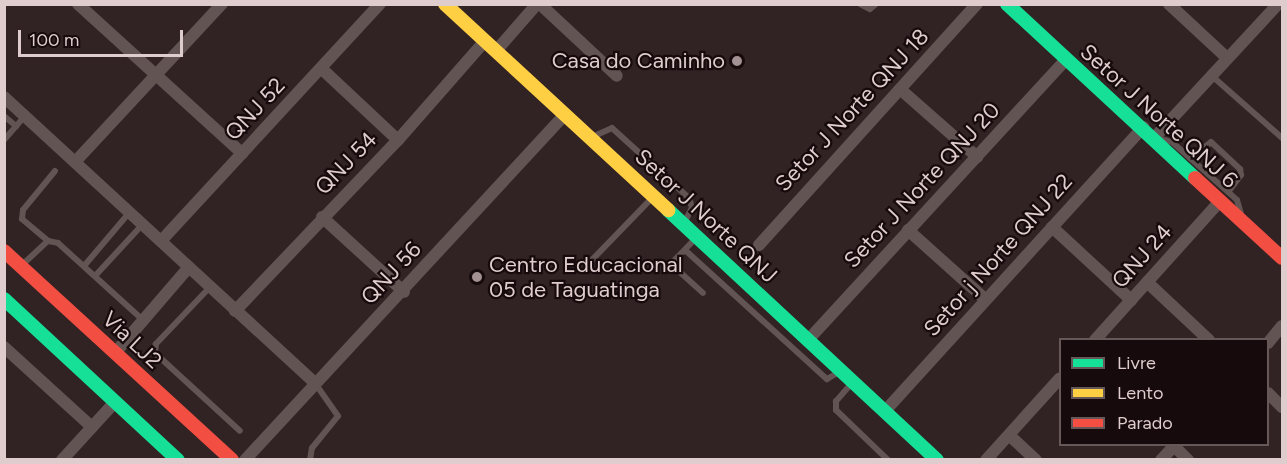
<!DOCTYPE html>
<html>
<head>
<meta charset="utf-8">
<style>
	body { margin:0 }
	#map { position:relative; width:1287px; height:464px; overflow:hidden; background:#312224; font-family:Figtree,sans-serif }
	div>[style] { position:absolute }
	.lane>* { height:6px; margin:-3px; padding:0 3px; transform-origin:3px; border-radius:3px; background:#625452 }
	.street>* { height:12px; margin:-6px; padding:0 6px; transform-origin:6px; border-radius:6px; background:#625452 }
	.fast>* { height:14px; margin:-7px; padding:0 7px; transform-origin:7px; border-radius:7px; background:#16e098 }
	.slow>* { height:14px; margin:-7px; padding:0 7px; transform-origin:7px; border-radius:7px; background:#ffcf43 }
	.jam>* { height:14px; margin:-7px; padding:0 7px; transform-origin:7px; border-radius:7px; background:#f24e42 }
	.dots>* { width:16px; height:16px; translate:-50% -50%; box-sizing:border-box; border:3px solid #160a0c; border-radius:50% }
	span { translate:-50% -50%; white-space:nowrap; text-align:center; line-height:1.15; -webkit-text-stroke:4.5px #160a0c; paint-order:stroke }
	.poi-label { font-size:22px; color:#dfcccd }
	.right { translate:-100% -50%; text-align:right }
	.left { translate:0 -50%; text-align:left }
	.street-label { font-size:22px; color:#dfcccd }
	.frame { position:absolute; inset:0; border:6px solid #dfcccd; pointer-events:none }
	.legend { position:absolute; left:1059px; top:338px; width:210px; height:108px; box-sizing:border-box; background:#160a0c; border:2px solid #665859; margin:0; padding:8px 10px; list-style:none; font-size:18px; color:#dfcccd }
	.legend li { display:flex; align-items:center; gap:12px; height:30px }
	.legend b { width:30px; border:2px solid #665859 }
	.scale { position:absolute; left:18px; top:30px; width:165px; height:27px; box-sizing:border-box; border:3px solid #dfcccd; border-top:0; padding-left:8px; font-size:18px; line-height:21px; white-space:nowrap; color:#dfcccd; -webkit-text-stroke:4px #160a0c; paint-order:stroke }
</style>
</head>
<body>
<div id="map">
	<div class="lane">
		<i style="left:860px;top:4px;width:11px;rotate:27deg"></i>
		<i style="left:870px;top:9px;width:8px;rotate:-40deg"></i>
		<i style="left:1212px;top:76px;width:94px;rotate:41.5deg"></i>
		<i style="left:4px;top:116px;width:16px;rotate:40deg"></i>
		<i style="left:592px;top:137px;width:22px;rotate:-24deg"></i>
		<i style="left:612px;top:128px;width:104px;rotate:42.3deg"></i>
		<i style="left:689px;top:198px;width:10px;rotate:73deg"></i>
		<i style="left:692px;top:208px;width:17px;rotate:118deg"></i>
		<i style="left:1161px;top:139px;width:11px;rotate:15deg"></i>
		<i style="left:1172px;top:142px;width:87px;rotate:41.7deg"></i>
		<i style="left:1237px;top:200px;width:15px;rotate:74deg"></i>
		<i style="left:4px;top:140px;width:32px;rotate:-49deg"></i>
		<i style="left:1190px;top:158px;width:26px;rotate:-37deg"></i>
		<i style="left:1211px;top:142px;width:40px;rotate:43deg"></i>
		<i style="left:1240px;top:169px;width:6px;rotate:81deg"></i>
		<i style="left:1241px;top:175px;width:21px;rotate:127deg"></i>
		<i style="left:55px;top:171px;width:50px;rotate:129.4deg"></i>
		<i style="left:23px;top:210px;width:9px;rotate:96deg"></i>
		<i style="left:22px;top:219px;width:34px;rotate:40deg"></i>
		<i style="left:48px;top:241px;width:10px;rotate:11deg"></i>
		<i style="left:58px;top:243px;width:115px;rotate:42.2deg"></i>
		<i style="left:695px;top:239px;width:35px;rotate:134deg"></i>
		<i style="left:671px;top:264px;width:43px;rotate:42.2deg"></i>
		<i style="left:685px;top:250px;width:192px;rotate:42.3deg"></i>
		<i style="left:827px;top:379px;width:16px;rotate:-30deg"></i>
		<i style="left:589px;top:263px;width:91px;rotate:-45.9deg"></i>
		<i style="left:22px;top:265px;width:35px;rotate:-43deg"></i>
		<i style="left:84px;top:266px;width:70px;rotate:-49.7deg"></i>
		<i style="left:95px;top:276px;width:71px;rotate:-47.3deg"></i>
		<i style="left:210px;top:287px;width:79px;rotate:133.5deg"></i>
		<i style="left:156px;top:344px;width:9px;rotate:96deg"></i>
		<i style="left:155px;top:353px;width:115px;rotate:42.5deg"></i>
		<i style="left:851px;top:384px;width:23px;rotate:131deg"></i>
		<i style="left:836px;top:401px;width:9px;rotate:90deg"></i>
		<i style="left:836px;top:410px;width:72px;rotate:43.9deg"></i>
		<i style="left:310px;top:460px;width:12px;rotate:-81deg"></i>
		<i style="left:312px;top:448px;width:41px;rotate:-50.9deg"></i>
		<i style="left:338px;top:416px;width:39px;rotate:-125deg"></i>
	</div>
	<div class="street">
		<i style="left:78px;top:4px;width:222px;rotate:42.3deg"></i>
		<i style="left:540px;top:4px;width:105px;rotate:43.1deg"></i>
		<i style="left:1169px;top:4px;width:78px;rotate:42.9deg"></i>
		<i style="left:496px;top:51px;width:62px;rotate:-48.9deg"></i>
		<i style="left:322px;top:69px;width:104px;rotate:43.1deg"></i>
		<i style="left:900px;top:89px;width:103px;rotate:41.4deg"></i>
		<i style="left:4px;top:97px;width:423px;rotate:42.6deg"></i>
		<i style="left:1154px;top:138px;width:183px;rotate:-47.2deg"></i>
		<i style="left:75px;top:162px;width:216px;rotate:-47.1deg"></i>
		<i style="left:322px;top:217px;width:111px;rotate:42.4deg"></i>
		<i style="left:1052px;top:227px;width:108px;rotate:42.7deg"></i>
		<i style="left:908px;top:230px;width:103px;rotate:41.9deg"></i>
		<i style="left:161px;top:241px;width:323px;rotate:-47.3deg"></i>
		<i style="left:759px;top:245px;width:325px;rotate:-47.9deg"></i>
		<i style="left:1147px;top:282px;width:85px;rotate:43.1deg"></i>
		<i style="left:235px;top:311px;width:236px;rotate:-46.4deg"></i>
		<i style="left:398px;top:140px;width:132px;rotate:-48.7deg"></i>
		<i style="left:809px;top:339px;width:379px;rotate:-47.4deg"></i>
		<i style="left:1095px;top:340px;width:187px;rotate:-48deg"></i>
		<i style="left:1268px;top:343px;width:22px;rotate:-51deg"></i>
		<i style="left:4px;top:347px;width:119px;rotate:42.3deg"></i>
		<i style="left:115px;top:353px;width:113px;rotate:-49.3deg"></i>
		<i style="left:1268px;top:393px;width:20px;rotate:45deg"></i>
		<i style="left:885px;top:411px;width:384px;rotate:-47.7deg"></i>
		<i style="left:1009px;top:435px;width:37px;rotate:43deg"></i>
		<i style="left:1172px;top:444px;width:23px;rotate:45deg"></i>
		<i style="left:62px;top:460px;width:79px;rotate:-47.6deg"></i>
		<i style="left:245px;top:460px;width:471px;rotate:-47.2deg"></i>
		<i style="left:986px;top:460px;width:110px;rotate:-47.9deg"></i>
		<i style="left:1161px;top:460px;width:19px;rotate:-47deg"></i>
	</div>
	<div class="fast">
		<i style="left:1007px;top:4px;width:256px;rotate:42.8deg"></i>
		<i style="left:668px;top:210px;width:367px;rotate:42.9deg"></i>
		<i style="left:4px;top:299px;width:237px;rotate:42.8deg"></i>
	</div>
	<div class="slow">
		<i style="left:445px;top:4px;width:304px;rotate:42.7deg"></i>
	</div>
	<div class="jam">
		<i style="left:1195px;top:178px;width:118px;rotate:42.6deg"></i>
		<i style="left:4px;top:251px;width:309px;rotate:42.5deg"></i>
	</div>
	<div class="dots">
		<i style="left:737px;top:61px;background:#a29092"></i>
		<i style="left:477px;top:277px;background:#a29092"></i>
	</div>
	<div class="poi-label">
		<span class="right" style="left:725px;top:61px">Casa do Caminho</span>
		<span class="left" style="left:489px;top:277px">Centro Educacional<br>05 de Taguatinga</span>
	</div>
	<div class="street-label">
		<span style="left:255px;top:109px;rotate:-47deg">QNJ 52</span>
		<span style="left:852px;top:110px;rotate:-47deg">Setor J Norte QNJ 18</span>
		<span style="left:1159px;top:116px;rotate:42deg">Setor J Norte QNJ 6</span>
		<span style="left:346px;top:163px;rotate:-46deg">QNJ 54</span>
		<span style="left:922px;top:185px;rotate:-47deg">Setor J Norte QNJ 20</span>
		<span style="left:706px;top:216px;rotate:43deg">Setor J Norte QNJ</span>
		<span style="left:998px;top:255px;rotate:-48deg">Setor j Norte QNJ 22</span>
		<span style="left:1142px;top:256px;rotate:-48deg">QNJ 24</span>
		<span style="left:391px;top:273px;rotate:-47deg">QNJ 56</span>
		<span style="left:132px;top:340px;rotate:43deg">Via LJ2</span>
	</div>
	<div class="frame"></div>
	<ul class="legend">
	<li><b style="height:8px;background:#16e098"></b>Livre</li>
	<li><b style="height:8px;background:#ffcf43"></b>Lento</li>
	<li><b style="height:8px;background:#f24e42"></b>Parado</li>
	</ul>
	<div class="scale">100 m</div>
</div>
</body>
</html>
